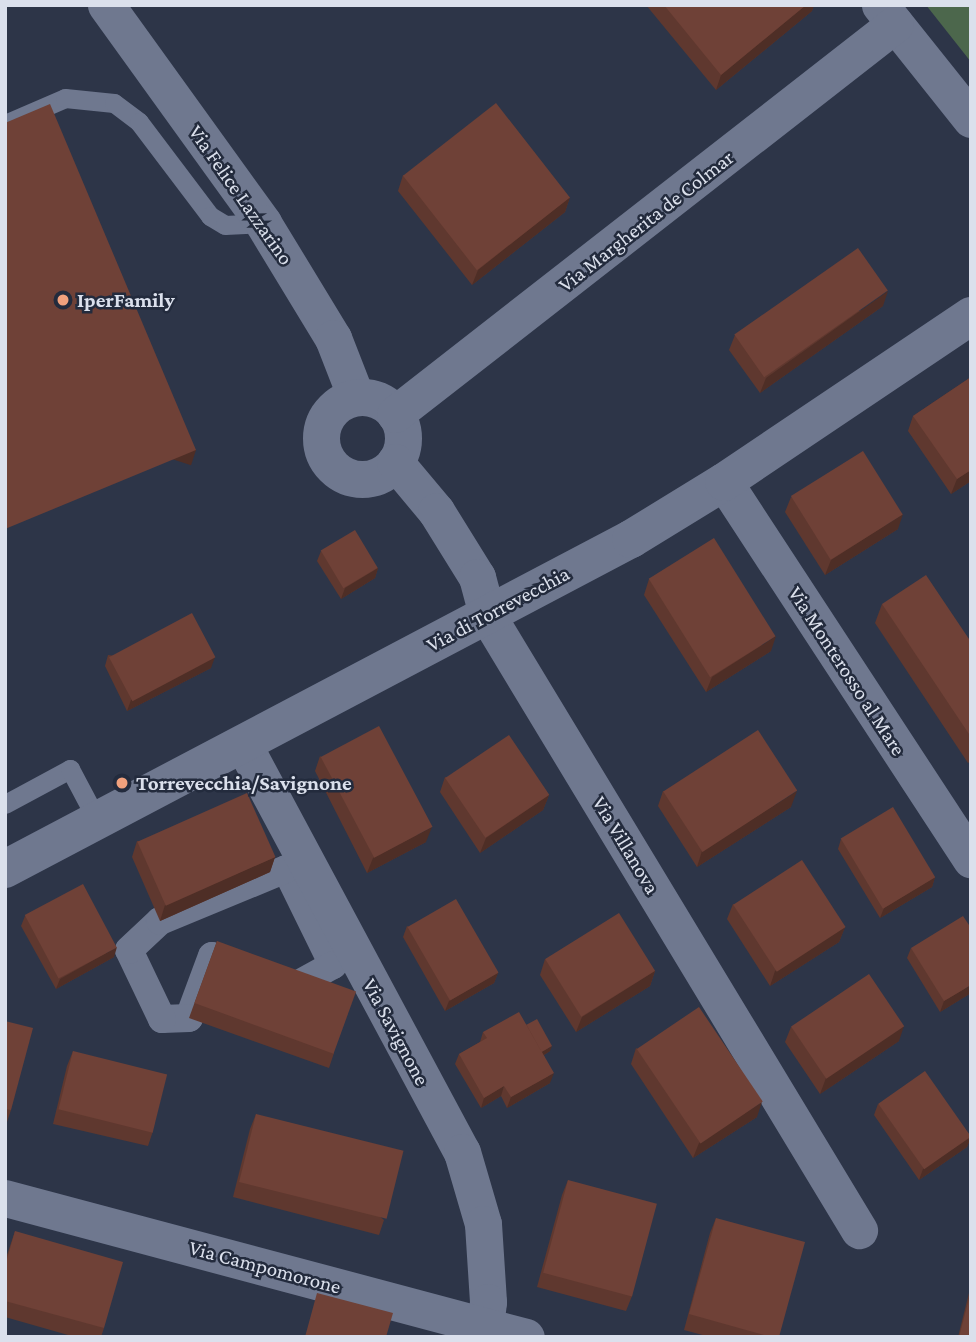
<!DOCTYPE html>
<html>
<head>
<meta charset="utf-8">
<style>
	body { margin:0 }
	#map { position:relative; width:976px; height:1342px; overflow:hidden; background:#2d3548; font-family:"Crimson Pro",serif }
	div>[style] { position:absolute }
	.green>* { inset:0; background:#4c674c }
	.service>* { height:19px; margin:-9.5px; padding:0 9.5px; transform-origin:9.5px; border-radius:9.5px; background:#6f788f }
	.pedestrian>* { height:28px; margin:-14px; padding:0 14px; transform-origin:14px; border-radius:14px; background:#6f788f }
	.minor>* { height:37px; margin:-18.5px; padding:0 18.5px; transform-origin:18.5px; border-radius:18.5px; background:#6f788f }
	.minor>.ring { margin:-18.5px; padding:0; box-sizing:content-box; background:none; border:37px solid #6f788f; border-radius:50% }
	.secondary>* { height:38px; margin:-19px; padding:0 19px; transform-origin:19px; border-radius:19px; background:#6f788f }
	.wall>* { inset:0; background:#5f382f }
	.shaded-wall>* { inset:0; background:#4e2e26; transform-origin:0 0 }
	.building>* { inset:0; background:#6f4137; transform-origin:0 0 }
	.dots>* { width:19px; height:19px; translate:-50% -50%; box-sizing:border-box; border:4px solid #232b3d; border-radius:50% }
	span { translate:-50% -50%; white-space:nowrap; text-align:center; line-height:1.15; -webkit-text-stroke:5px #232b3d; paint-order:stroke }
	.street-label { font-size:21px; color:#dbe0ec }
	.poi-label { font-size:21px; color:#dbe0ec; font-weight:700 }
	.left { translate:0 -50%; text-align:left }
	.frame { position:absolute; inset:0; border:7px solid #dbe0ec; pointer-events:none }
</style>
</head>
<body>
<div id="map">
	<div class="green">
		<i style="clip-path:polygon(926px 5px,971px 5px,971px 62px)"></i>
	</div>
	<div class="service">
		<i style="left:5px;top:124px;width:65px;rotate:-23.4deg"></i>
		<i style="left:65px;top:98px;width:49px;rotate:5.8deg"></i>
		<i style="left:114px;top:103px;width:31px;rotate:37deg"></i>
		<i style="left:139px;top:122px;width:118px;rotate:52.9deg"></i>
		<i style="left:210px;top:216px;width:17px;rotate:31deg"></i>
		<i style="left:225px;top:225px;width:38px;rotate:-3deg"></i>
		<i style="left:5px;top:804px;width:74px;rotate:-28.3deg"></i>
		<i style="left:70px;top:769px;width:58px;rotate:62.1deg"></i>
	</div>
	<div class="pedestrian">
		<i style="left:286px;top:869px;width:107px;rotate:63.9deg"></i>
		<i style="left:333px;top:965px;width:43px;rotate:151.1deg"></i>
		<i style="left:295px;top:986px;width:88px;rotate:-160.1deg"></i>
		<i style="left:212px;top:956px;width:66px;rotate:110.4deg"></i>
		<i style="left:189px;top:1018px;width:27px;rotate:178deg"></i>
		<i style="left:162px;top:1019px;width:76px;rotate:-115.6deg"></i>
		<i style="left:129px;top:950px;width:42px;rotate:-43.1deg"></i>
		<i style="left:160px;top:921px;width:136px;rotate:-22.4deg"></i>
	</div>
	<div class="minor">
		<i style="left:106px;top:5px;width:269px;rotate:54.2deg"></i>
		<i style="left:263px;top:223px;width:135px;rotate:58.7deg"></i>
		<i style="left:333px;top:338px;width:63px;rotate:68.7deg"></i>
		<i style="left:880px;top:5px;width:146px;rotate:51.4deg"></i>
		<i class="ring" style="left:321px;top:397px;width:45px;height:45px"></i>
		<i style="left:395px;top:414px;width:634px;rotate:-37.95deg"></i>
		<i style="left:395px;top:462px;width:64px;rotate:50.1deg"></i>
		<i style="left:436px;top:511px;width:78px;rotate:58.2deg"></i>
		<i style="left:477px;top:577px;width:39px;rotate:75deg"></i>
		<i style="left:487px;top:615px;width:719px;rotate:58.83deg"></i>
		<i style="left:724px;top:482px;width:451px;rotate:56.8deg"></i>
		<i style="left:243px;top:744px;width:463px;rotate:61.8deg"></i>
		<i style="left:462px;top:1152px;width:75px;rotate:73.7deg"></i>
		<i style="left:483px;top:1224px;width:78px;rotate:86.3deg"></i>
		<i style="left:488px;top:1302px;width:35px;rotate:97deg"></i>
		<i style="left:5px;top:1198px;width:539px;rotate:14.94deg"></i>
	</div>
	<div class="secondary">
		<i style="left:5px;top:869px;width:708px;rotate:-27.8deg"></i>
		<i style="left:631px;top:539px;width:109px;rotate:-31.5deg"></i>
		<i style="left:724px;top:482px;width:298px;rotate:-33.9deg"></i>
	</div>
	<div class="wall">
		<i style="clip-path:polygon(646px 5px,814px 5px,812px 11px,716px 90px)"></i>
		<i style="clip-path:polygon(403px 175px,570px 197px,565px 212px,472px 285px,398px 191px)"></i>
		<i style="clip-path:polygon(883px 306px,760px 393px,729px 350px,735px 335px)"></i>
		<i style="clip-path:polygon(971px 377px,971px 481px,951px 494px,908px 431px,913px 416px)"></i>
		<i style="clip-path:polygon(791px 497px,898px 529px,825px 575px,785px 512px)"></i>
		<i style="clip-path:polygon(321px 551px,378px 568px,375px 578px,341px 599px,317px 561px)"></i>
		<i style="clip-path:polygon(649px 579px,771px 651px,706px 692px,644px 595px)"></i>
		<i style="clip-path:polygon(882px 604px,971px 642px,971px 761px,968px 763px,875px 623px)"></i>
		<i style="clip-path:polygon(108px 655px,211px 668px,127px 711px,105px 666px)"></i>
		<i style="clip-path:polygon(320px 756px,426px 842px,367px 873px,315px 771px)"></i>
		<i style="clip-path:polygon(445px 777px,549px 795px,543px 810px,480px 853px,440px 792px)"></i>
		<i style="clip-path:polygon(663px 791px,791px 807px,697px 867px,658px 806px)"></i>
		<i style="clip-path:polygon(841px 839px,935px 877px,932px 887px,880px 918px,838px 849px)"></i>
		<i style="clip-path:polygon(137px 841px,275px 857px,270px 872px,160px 921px,132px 857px)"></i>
		<i style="clip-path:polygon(733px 904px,845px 927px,839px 942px,770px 986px,727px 919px)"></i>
		<i style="clip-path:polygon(25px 916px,114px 957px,56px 989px,21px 926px)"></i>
		<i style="clip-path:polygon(407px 926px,498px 973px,494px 983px,445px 1011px,403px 937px)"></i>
		<i style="clip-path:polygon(217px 941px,334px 1053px,329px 1068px,189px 1018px)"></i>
		<i style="clip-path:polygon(911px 948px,971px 993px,940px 1012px,907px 958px)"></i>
		<i style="clip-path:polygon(545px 959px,655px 971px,650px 986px,576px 1032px,540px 975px)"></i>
		<i style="clip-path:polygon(5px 1021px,11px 1110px,6px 1125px,5px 1125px)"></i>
		<i style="clip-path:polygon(526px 1024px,550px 1051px,544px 1055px,550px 1083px,507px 1108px,501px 1096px,481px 1108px,455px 1064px,459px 1054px,480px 1042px,483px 1032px)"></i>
		<i style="clip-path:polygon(791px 1027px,899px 1041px,820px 1094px,785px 1042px)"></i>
		<i style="clip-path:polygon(636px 1048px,757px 1117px,693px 1158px,631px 1064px)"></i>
		<i style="clip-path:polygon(73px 1051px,153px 1131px,148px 1146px,53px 1124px,67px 1066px)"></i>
		<i style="clip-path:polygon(878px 1104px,971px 1137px,967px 1147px,919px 1180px,874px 1115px)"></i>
		<i style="clip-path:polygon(256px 1114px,384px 1220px,379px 1235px,233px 1197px,250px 1129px)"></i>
		<i style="clip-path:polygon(568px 1180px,632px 1296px,626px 1311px,537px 1287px,562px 1195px)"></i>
		<i style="clip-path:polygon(716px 1218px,779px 1337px,710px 1337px,684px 1330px,710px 1233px)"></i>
		<i style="clip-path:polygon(15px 1231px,104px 1328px,101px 1337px,75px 1337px,5px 1317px,5px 1261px)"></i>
		<i style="clip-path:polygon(971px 1285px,971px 1337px,958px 1337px)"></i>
	</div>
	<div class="shaded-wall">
		<i style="clip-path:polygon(806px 5px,814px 5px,812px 11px,716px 90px,721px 75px)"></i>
		<i style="clip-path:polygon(570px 197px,565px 212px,472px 285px,478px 270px)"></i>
		<i style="clip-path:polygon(888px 291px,883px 306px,760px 393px,766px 378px)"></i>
		<i style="left:196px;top:450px;width:16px;height:207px;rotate:108deg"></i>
		<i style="clip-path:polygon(971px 470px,971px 481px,951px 494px,957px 479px)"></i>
		<i style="clip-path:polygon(903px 514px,898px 529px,825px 575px,831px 560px)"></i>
		<i style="clip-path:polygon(378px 568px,375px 578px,341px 599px,345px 588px)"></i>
		<i style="clip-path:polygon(776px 636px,771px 651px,706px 692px,712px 677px)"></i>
		<i style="clip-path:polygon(215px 657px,211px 668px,127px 711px,131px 700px)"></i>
		<i style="clip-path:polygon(797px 791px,791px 807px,697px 867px,702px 851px)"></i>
		<i style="clip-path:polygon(549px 795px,543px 810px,480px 853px,486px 838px)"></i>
		<i style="clip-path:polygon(432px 827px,426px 842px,367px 873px,373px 858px)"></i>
		<i style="clip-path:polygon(275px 857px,270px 872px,160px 921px,165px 905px)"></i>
		<i style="clip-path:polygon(935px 877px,932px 887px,880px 918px,884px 908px)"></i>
		<i style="clip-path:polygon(845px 927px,839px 942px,770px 986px,775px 971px)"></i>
		<i style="clip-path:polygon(117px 947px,114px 957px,56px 989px,60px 979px)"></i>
		<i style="clip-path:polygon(655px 971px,650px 986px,576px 1032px,582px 1017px)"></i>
		<i style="clip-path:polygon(498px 973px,494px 983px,445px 1011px,449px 1001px)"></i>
		<i style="clip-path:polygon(971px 985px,971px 993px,940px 1012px,944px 1001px)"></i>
		<i style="clip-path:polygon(904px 1026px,899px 1041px,820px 1094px,826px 1078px)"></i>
		<i style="clip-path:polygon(552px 1046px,550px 1051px,536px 1060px,538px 1054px)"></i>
		<i style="clip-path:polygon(554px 1073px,550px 1083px,507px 1108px,511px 1097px)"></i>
		<i style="clip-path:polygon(504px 1086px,501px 1096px,481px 1108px,484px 1098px)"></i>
		<i style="clip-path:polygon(762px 1102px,757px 1117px,693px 1158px,699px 1143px)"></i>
		<i style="clip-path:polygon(971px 1137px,967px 1147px,919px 1180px,923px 1169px)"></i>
	</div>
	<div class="building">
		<i style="clip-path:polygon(664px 5px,806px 5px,721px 75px)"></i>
		<i style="left:496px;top:103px;width:120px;height:118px;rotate:52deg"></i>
		<i style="clip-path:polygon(50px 104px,196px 450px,5px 529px,5px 123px)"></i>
		<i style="left:858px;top:248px;width:52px;height:151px;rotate:55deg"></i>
		<i style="clip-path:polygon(971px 377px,971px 470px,957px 479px,913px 416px)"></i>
		<i style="left:863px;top:451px;width:75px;height:85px;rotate:58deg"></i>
		<i style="left:355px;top:530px;width:44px;height:40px;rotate:59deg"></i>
		<i style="left:714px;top:538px;width:116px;height:77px;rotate:58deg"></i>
		<i style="clip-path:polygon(926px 575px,971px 642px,971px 737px,882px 604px)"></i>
		<i style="left:192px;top:613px;width:50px;height:94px;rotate:62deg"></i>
		<i style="left:379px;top:726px;width:114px;height:66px;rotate:62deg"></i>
		<i style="left:758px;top:730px;width:72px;height:113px;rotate:57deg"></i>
		<i style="left:509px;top:735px;width:72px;height:77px;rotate:56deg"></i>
		<i style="left:247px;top:793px;width:70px;height:120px;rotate:66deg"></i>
		<i style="left:893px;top:807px;width:82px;height:61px;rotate:59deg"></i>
		<i style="left:802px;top:860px;width:80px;height:82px;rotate:57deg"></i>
		<i style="left:83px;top:884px;width:72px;height:66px;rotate:62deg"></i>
		<i style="left:456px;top:899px;width:85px;height:56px;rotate:60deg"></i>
		<i style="left:619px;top:913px;width:68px;height:87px;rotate:58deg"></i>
		<i style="clip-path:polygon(963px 916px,971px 928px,971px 985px,944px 1001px,911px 948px)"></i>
		<i style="left:217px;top:941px;width:148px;height:66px;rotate:20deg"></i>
		<i style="left:869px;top:974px;width:63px;height:94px;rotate:56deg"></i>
		<i style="left:699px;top:1007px;width:114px;height:75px;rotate:56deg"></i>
		<i style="clip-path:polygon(519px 1012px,554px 1073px,511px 1097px,504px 1086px,484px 1098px,459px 1054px,487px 1038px,483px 1032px)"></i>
		<i style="left:537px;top:1019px;width:31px;height:12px;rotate:61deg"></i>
		<i style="clip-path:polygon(5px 1021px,33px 1028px,11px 1110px,5px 1109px)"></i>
		<i style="left:73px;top:1051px;width:97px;height:60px;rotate:14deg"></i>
		<i style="left:925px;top:1071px;width:80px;height:57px;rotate:55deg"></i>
		<i style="left:256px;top:1114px;width:152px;height:70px;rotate:14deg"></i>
		<i style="left:568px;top:1180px;width:92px;height:96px;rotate:15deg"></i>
		<i style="clip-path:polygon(716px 1218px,805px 1242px,779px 1337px,771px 1337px,689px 1314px)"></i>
		<i style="clip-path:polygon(15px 1231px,123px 1262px,104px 1328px,5px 1301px,5px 1266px)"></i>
		<i style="clip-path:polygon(971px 1291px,971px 1337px,959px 1337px)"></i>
		<i style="clip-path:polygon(317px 1293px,393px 1313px,386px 1337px,305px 1337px)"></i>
	</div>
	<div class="dots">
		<i style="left:63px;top:300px;background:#f1a17d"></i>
		<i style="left:122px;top:783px;background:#f1a17d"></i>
	</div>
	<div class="street-label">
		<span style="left:241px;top:195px;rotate:55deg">Via Felice Lazzarino</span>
		<span style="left:646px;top:221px;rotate:-38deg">Via Margherita de Colmar</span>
		<span style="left:498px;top:609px;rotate:-28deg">Via di Torrevecchia</span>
		<span style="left:847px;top:671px;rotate:57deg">Via Monterosso al Mare</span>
		<span style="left:626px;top:845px;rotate:59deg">Via Villanova</span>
		<span style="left:396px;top:1032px;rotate:62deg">Via Savignone</span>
		<span style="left:265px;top:1267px;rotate:15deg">Via Campomorone</span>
	</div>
	<div class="poi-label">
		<span class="left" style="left:77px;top:300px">IperFamily</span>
		<span class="left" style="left:136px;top:783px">Torrevecchia/Savignone</span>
	</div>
	<div class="frame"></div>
</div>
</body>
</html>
